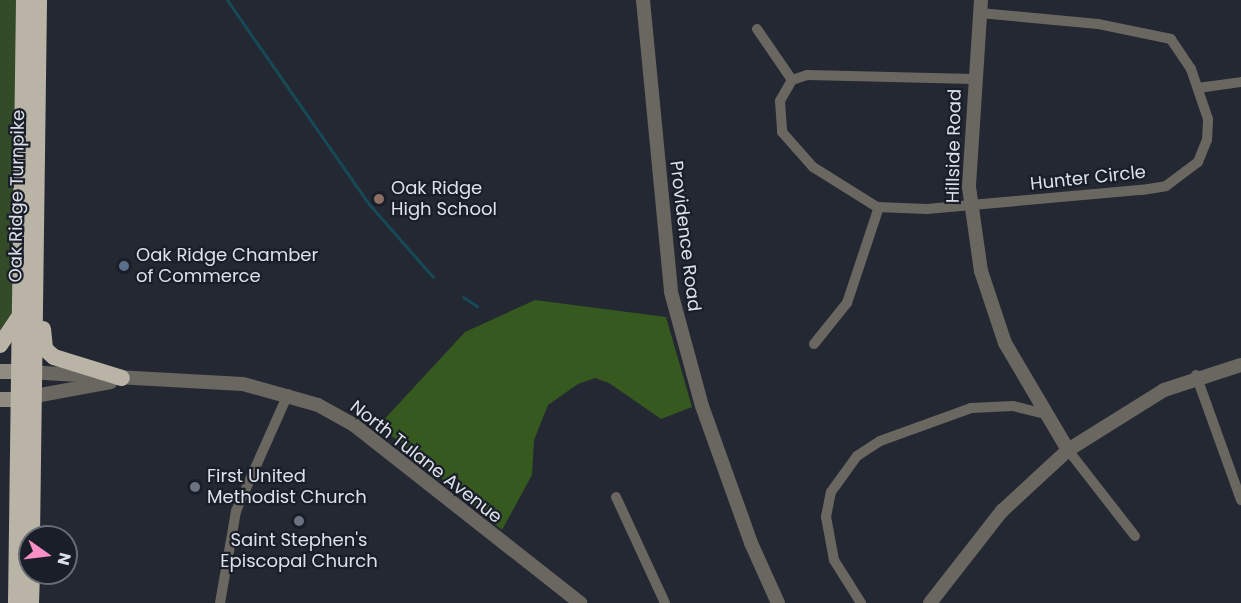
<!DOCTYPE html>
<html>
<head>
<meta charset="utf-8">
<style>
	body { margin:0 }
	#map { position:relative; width:1241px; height:603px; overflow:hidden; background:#232833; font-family:Poppins,sans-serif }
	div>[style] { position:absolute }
	.green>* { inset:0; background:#334b26 }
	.forest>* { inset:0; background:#365920 }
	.stream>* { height:3px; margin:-1.5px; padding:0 1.5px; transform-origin:1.5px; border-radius:1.5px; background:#164a56 }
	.minor>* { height:10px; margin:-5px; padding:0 5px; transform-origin:5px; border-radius:5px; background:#6a6761 }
	.tertiary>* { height:14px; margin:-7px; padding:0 7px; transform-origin:7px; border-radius:7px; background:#6a6761 }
	.secondary>* { height:15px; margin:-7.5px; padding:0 7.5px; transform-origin:7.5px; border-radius:7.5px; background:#8f8b81 }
	.trunk>* { height:16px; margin:-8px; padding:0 8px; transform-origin:8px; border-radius:8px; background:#b9b4a6 }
	.dots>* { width:16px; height:16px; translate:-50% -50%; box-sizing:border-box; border:3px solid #191e29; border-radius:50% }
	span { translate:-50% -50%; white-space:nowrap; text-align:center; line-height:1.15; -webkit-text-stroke:4.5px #191e29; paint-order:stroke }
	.street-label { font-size:18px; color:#dde0e8 }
	.poi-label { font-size:18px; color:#dde0e8 }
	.left { translate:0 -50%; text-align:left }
	.north { position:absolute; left:18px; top:525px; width:60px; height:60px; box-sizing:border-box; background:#191e29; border:2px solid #676c75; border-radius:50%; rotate:104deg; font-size:16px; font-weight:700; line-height:24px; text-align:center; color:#dde0e8 }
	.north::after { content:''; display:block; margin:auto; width:21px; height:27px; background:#fa8fc7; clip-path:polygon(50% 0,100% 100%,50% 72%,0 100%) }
</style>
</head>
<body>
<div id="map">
	<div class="green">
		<i style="clip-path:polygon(0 0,19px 0,15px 315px,0 340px)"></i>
	</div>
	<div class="forest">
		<i style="clip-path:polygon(535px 300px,666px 317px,692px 407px,661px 419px,609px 383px,595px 378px,578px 384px,548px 405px,534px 440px,532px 475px,502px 530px,379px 425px,465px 332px)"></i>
	</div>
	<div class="stream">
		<i style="left:227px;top:0;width:249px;rotate:55.2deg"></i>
		<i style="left:369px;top:204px;width:97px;rotate:48.8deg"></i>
		<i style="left:463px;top:297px;width:17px;rotate:33deg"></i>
	</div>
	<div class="minor">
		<i style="left:757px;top:29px;width:62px;rotate:55.5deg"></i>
		<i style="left:792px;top:80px;width:24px;rotate:120deg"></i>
		<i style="left:780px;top:101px;width:31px;rotate:86deg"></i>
		<i style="left:782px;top:132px;width:47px;rotate:48.5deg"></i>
		<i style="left:813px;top:167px;width:75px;rotate:32deg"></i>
		<i style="left:877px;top:207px;width:50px;rotate:2.3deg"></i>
		<i style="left:927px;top:209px;width:216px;rotate:-5.1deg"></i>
		<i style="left:1142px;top:190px;width:24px;rotate:-9deg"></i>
		<i style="left:1166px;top:186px;width:40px;rotate:-37deg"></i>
		<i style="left:1198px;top:162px;width:24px;rotate:-68deg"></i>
		<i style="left:1207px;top:140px;width:21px;rotate:-87deg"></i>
		<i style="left:1208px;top:119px;width:53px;rotate:-108.8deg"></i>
		<i style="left:1191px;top:69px;width:36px;rotate:-124deg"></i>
		<i style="left:1171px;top:39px;width:75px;rotate:-168.4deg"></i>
		<i style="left:1098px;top:24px;width:119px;rotate:-174.7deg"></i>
		<i style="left:792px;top:80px;width:16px;rotate:-18deg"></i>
		<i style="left:807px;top:75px;width:167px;rotate:1.4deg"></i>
		<i style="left:1198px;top:88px;width:43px;rotate:-7.9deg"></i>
		<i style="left:814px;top:344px;width:53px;rotate:-51.2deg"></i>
		<i style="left:847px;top:303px;width:101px;rotate:-71.6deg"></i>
		<i style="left:1196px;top:375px;width:133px;rotate:70.2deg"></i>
		<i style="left:1068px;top:450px;width:109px;rotate:52.1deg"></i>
		<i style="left:616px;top:497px;width:117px;rotate:65.2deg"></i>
		<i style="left:220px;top:603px;width:93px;rotate:-80.1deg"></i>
		<i style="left:236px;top:511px;width:128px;rotate:-66deg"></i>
		<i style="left:861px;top:603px;width:51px;rotate:-122.1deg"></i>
		<i style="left:834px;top:560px;width:44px;rotate:-100.5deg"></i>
		<i style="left:826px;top:517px;width:25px;rotate:-79deg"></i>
		<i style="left:831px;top:492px;width:44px;rotate:-54.2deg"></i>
		<i style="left:857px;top:456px;width:27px;rotate:-33deg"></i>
		<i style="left:880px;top:441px;width:97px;rotate:-19.9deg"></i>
		<i style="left:971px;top:408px;width:42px;rotate:-2.7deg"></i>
		<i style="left:1013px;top:406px;width:32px;rotate:14deg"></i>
	</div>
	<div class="tertiary">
		<i style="left:643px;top:0;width:293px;rotate:84.5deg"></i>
		<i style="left:671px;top:292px;width:118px;rotate:74.8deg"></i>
		<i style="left:702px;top:406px;width:145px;rotate:70.3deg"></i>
		<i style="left:751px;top:543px;width:66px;rotate:65.8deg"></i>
		<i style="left:981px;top:0;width:187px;rotate:93.7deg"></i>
		<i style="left:969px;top:187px;width:85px;rotate:81.9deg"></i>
		<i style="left:981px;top:271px;width:76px;rotate:71.6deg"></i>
		<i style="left:1005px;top:343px;width:124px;rotate:59.5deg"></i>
		<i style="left:26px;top:372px;width:217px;rotate:3.2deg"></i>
		<i style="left:243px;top:384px;width:78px;rotate:15.6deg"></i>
		<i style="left:318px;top:405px;width:41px;rotate:29.1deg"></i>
		<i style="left:354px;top:425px;width:288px;rotate:38.2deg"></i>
		<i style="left:24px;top:398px;width:88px;rotate:-10.4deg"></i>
		<i style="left:930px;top:603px;width:117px;rotate:-52deg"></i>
		<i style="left:1002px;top:511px;width:90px;rotate:-42.7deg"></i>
		<i style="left:1068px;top:450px;width:113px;rotate:-32deg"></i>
		<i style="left:1164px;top:390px;width:81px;rotate:-18deg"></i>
	</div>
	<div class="secondary">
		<i style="left:0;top:371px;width:19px"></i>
		<i style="left:0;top:399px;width:19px"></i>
	</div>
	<div class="trunk">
		<i style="left:43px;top:329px;width:20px;rotate:84deg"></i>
		<i style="left:45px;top:349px;width:12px;rotate:42deg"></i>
		<i style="left:54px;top:357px;width:71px;rotate:17.2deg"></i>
		<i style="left:0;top:345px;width:32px;rotate:-56deg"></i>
		<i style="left:32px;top:537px;width:537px;rotate:-89.25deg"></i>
		<i style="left:16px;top:603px;width:603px;rotate:-89.24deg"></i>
		<i style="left:31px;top:603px;width:30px;rotate:-88deg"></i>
	</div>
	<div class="dots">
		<i style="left:379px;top:199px;background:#8d6e63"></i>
		<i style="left:124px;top:266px;background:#5c6f8a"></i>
		<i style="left:195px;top:487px;background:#6b7280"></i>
		<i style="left:299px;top:521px;background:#6b7280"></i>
	</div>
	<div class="street-label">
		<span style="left:954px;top:146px;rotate:-89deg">Hillside Road</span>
		<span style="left:1088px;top:178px;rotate:-6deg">Hunter Circle</span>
		<span style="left:17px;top:196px;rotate:-89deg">Oak Ridge Turnpike</span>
		<span style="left:685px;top:236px;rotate:83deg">Providence Road</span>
		<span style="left:426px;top:462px;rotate:38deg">North Tulane Avenue</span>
	</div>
	<div class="poi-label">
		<span class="left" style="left:391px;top:199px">Oak Ridge<br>High School</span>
		<span class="left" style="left:136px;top:266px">Oak Ridge Chamber<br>of Commerce</span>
		<span class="left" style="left:207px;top:487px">First United<br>Methodist Church</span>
		<span style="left:299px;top:551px">Saint Stephen's<br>Episcopal Church</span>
	</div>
	<div class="north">N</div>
</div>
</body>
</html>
